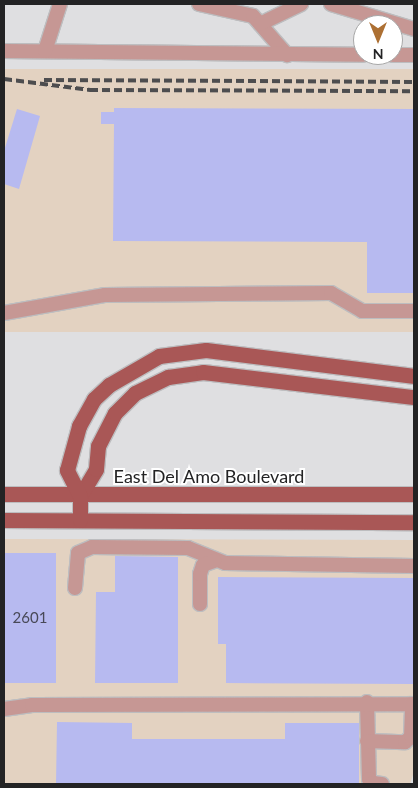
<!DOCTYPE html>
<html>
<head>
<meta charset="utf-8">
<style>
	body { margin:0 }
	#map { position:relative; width:418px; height:788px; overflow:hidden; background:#dfdfe1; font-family:Lato,sans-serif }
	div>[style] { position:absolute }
	.industrial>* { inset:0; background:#e3d2c1; transform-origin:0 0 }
	.building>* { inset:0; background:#b7baf0; transform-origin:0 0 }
	.roads { filter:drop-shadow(1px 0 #bdbdbf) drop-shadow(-1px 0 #bdbdbf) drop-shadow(0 1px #bdbdbf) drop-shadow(0 -1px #bdbdbf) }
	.minor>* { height:14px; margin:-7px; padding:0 7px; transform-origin:7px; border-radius:7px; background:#c69794 }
	.major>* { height:15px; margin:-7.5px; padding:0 7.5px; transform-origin:7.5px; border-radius:7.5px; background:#a95756 }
	.rail>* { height:4px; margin-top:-2px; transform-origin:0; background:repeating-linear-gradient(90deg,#4d4d4f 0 8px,transparent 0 12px) }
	span { translate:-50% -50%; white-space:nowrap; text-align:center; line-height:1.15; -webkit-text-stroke:4px #fff; paint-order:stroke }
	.number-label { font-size:15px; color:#484957 }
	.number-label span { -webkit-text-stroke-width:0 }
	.street-label { font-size:18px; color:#232324 }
	.frame { position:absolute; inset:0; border:5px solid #232324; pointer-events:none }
	.north { position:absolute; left:353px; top:15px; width:50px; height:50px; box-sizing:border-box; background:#fff; border:1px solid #a7a7a7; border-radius:50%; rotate:180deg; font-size:14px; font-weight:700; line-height:20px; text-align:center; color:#232324 }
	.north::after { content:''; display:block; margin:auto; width:18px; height:22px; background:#ad7033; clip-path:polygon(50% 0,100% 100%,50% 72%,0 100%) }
</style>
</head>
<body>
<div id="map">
	<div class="industrial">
		<i style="left:414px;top:69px;width:263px;height:410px;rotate:90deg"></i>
		<i style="clip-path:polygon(4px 539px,414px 540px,414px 772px,410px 784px,4px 784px)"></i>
	</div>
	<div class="building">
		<i style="clip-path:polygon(114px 108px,414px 109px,414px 293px,367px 293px,367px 242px,113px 241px,114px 124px,101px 124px,101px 112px,114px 112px)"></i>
		<i style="clip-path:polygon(17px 109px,40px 116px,19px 189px,4px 184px,4px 151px)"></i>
		<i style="left:4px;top:553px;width:52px;height:130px"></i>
		<i style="clip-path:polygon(115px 556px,178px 557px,178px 683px,95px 683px,96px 592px,115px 592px)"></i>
		<i style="clip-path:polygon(218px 577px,414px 578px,414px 684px,226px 683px,226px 644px,218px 644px)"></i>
		<i style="clip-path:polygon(57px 722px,132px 723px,132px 739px,285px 739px,285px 723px,359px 723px,359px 784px,56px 784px)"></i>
	</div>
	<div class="roads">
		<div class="minor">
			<i style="left:199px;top:4px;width:55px;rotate:12.5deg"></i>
			<i style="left:253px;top:16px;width:52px;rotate:48.9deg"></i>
			<i style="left:331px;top:4px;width:87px;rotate:16.8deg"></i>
			<i style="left:260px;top:24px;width:46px;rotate:-26deg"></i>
			<i style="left:4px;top:51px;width:359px;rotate:0.6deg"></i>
			<i style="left:45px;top:51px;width:49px;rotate:-72.3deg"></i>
			<i style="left:393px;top:55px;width:21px"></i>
			<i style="left:4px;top:313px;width:103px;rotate:-10.1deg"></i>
			<i style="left:105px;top:295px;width:226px;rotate:-0.5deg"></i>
			<i style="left:331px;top:293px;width:36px;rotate:30deg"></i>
			<i style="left:362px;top:311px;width:52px"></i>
			<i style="left:75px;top:588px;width:35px;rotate:-85deg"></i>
			<i style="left:78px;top:553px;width:15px;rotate:-23deg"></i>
			<i style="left:92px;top:547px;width:96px;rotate:0.6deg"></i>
			<i style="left:188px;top:548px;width:40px;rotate:22deg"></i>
			<i style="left:225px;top:563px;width:189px;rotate:0.9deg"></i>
			<i style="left:200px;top:604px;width:30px;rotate:-90deg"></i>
			<i style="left:200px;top:574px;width:9px;rotate:-72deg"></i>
			<i style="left:203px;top:565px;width:12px;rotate:-20deg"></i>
			<i style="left:367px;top:702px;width:77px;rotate:88.5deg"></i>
			<i style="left:369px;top:779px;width:6px;rotate:45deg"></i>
			<i style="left:373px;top:783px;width:9px;rotate:6deg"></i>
			<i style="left:4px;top:709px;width:28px;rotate:-8deg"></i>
			<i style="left:32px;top:705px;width:382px;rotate:-0.1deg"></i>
			<i style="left:367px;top:741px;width:38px;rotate:2deg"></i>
			<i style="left:405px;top:742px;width:8px;rotate:-40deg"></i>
			<i style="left:411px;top:737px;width:33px;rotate:-88deg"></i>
		</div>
		<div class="major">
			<i style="left:4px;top:494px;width:410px"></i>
			<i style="left:80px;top:496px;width:31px;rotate:-59deg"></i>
			<i style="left:96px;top:469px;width:23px;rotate:-85deg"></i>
			<i style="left:98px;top:446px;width:37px;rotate:-63deg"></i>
			<i style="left:115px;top:413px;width:28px;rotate:-45deg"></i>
			<i style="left:135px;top:393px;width:37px;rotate:-26deg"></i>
			<i style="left:168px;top:377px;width:35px;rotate:-8deg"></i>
			<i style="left:203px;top:372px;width:212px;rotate:6.8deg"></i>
			<i style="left:4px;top:520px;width:410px;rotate:0.3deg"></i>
			<i style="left:80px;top:520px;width:24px;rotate:-90deg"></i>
			<i style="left:80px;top:496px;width:29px;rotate:-117deg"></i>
			<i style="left:67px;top:470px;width:46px;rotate:-74.7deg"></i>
			<i style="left:79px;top:426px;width:31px;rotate:-61deg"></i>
			<i style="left:94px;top:399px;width:21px;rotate:-43deg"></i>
			<i style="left:109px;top:385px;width:58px;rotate:-30.1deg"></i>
			<i style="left:159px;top:356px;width:47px;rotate:-7.3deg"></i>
			<i style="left:206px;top:350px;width:210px;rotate:7.1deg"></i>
		</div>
	</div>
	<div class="rail">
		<i style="left:4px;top:79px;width:87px;rotate:7.3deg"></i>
		<i style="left:90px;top:90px;width:324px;rotate:0.2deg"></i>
		<i style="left:44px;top:80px;width:370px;rotate:0.3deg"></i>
	</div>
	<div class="number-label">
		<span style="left:30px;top:618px">2601</span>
	</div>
	<div class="street-label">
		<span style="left:209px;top:476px">East Del Amo Boulevard</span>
	</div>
	<div class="frame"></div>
	<div class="north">N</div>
</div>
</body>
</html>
